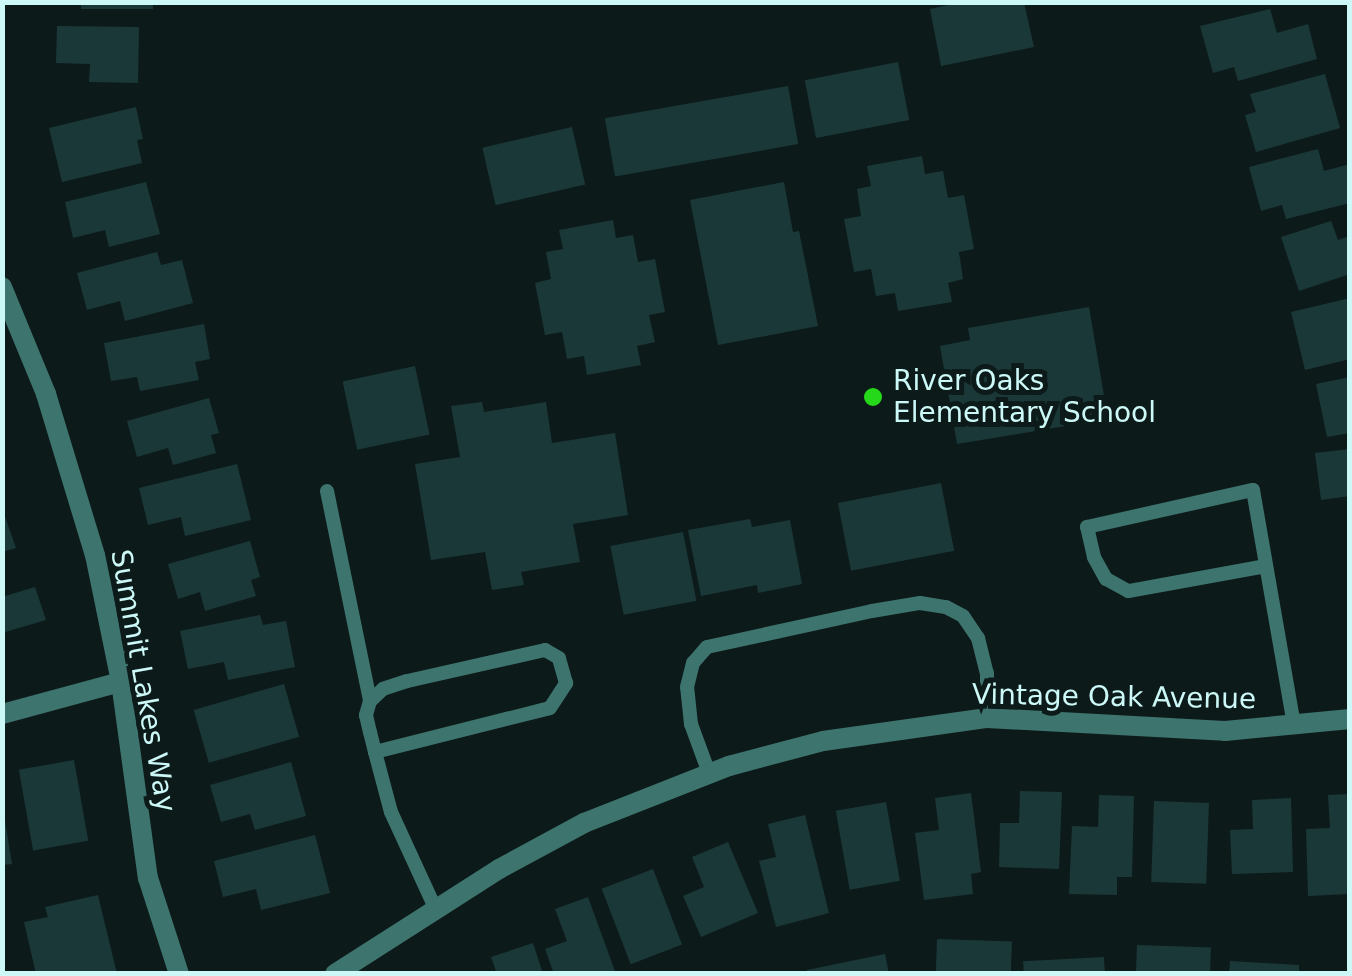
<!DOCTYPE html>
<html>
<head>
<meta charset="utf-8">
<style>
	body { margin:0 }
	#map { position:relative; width:1352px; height:976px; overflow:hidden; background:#0d1a1a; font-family:"DejaVu Sans",sans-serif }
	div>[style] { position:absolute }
	.building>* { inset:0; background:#1b3839; transform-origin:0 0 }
	.lane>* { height:14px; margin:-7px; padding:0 7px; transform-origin:7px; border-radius:7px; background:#3d746d }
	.street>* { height:20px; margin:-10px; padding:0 10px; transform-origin:10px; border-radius:10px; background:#3d746d }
	.dots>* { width:28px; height:28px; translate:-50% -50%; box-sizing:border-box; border:5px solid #0d1a1a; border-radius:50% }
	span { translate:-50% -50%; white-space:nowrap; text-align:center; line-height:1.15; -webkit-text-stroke:10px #0d1a1a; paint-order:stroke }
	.poi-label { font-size:28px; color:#ccf9f7 }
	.left { translate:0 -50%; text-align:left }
	.street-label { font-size:28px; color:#ccf9f7 }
	.frame { position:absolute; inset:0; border:5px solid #ccf9f7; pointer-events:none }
</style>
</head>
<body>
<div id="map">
	<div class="building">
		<i style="left:81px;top:2px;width:72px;height:7px"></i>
		<i style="clip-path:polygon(962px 2px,1024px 2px,1034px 47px,941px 66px,930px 9px)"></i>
		<i style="clip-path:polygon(1270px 9px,1277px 33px,1308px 24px,1317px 59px,1238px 81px,1234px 67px,1213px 73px,1200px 26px)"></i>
		<i style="clip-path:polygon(57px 26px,139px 27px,138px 83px,89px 82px,90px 64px,56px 63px)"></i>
		<i style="left:898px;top:62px;width:59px;height:95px;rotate:79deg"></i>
		<i style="clip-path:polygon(1325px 74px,1340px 128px,1256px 152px,1245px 115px,1256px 112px,1250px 94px)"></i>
		<i style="left:788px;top:86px;width:59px;height:186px;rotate:80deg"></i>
		<i style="clip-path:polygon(136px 107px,143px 139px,137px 140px,142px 163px,62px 182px,49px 128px)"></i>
		<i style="left:572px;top:127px;width:59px;height:92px;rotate:77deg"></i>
		<i style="clip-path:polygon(1318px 149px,1324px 171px,1350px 164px,1350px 203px,1286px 219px,1282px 205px,1261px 211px,1249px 167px)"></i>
		<i style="clip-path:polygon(922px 156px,925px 174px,943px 171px,948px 198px,964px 195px,974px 249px,959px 252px,963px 279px,948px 283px,952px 302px,898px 311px,895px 293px,876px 296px,871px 269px,854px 272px,844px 219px,861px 216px,857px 189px,871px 186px,867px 166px)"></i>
		<i style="clip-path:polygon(146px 182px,160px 234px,109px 247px,105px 230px,73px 238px,65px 202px)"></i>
		<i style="clip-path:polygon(784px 182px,793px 232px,799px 231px,818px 326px,718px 345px,690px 200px)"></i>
		<i style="clip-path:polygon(613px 220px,616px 238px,633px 235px,638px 262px,655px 259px,665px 312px,649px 315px,655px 342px,637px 346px,641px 365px,587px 375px,584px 356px,567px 359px,562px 332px,545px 335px,535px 283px,551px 279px,546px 252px,563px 249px,559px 230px)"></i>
		<i style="clip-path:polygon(1331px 221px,1338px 240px,1350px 236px,1350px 274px,1299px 291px,1281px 237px)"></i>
		<i style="clip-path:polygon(157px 252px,161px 265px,182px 260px,193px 303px,125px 321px,120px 301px,87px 310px,77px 273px)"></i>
		<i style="clip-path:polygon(1350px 298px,1350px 359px,1305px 370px,1291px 312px)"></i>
		<i style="clip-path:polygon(1089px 307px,1108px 419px,957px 444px,940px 346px,970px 340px,968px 328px)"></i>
		<i style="clip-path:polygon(204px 324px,210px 359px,195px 362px,199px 380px,140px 391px,137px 377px,111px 381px,104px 343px)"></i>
		<i style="left:415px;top:366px;width:70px;height:74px;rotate:78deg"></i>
		<i style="clip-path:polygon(1350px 377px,1350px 433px,1327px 437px,1316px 384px)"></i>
		<i style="clip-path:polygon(209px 398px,219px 433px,211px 435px,216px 453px,173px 465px,168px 448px,137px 457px,127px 421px)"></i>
		<i style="clip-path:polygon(482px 402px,484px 412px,546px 402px,552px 443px,615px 433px,628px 515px,573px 524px,580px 562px,521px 572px,524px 585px,492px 590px,485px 552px,431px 560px,415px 464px,460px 457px,451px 406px)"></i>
		<i style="clip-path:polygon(1350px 449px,1350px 496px,1321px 500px,1315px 453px)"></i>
		<i style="clip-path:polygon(237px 464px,251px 520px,185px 536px,181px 517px,148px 525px,139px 488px)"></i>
		<i style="left:941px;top:483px;width:69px;height:105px;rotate:79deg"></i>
		<i style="clip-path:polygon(2px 508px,16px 548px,2px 552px)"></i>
		<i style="clip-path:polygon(750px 519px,752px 527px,790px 520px,802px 584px,758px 593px,757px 585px,701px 596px,688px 530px)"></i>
		<i style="left:683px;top:532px;width:70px;height:74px;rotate:79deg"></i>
		<i style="clip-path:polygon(250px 541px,260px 577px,251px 580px,256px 596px,205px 611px,200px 592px,178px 599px,168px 564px)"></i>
		<i style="clip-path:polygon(35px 587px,46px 620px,2px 633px,2px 597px)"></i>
		<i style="clip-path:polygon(260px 615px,263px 625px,286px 621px,295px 667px,228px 680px,224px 662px,188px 669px,180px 631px)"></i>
		<i style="left:284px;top:684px;width:55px;height:94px;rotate:74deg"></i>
		<i style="left:74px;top:760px;width:82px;height:56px;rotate:80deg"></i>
		<i style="clip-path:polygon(291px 762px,306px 816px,255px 830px,250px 814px,221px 822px,210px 785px)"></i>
		<i style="clip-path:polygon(1020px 791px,1062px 792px,1059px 869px,999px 867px,1000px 823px,1019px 823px)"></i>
		<i style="clip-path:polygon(971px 793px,981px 872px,971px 874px,973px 894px,924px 900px,915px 833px,939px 830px,935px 798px)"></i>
		<i style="clip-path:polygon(1350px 794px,1350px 894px,1308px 896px,1306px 829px,1330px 828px,1328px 795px)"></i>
		<i style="clip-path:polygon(1099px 795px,1134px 796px,1132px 877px,1117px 877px,1117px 895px,1069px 894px,1072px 826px,1098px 827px)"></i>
		<i style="clip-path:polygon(1291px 798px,1293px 872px,1232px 874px,1230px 830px,1253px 829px,1252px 800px)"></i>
		<i style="left:1154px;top:801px;width:55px;height:81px;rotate:2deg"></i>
		<i style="clip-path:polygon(2px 802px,12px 864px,2px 865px)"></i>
		<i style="left:886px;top:802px;width:80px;height:51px;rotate:80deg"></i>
		<i style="clip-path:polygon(805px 815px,829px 913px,776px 927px,759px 861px,776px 857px,768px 824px)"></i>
		<i style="clip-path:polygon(315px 835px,330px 893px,261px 910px,256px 889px,223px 897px,214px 861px)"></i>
		<i style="clip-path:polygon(728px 842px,758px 913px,701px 937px,683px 896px,704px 887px,692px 857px)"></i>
		<i style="left:653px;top:869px;width:81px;height:55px;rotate:69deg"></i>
		<i style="clip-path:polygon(98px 895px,117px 974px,36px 974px,24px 922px,48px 917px,45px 907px)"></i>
		<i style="clip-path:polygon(588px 897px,616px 974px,554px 974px,545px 949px,567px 941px,555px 909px)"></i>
		<i style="left:937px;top:939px;width:75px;height:35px;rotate:2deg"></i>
		<i style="clip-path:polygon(533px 943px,543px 974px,497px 974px,491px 957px)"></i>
		<i style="left:1137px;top:945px;width:74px;height:29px;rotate:2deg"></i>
		<i style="clip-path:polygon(885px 954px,889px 974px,808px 974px,807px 970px)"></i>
		<i style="left:1104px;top:957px;width:17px;height:81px;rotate:87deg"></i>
		<i style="clip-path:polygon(1230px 961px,1299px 965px,1299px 974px,1229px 974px)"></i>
	</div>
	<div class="lane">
		<i style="left:327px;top:491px;width:214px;rotate:78.4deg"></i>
		<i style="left:1266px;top:566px;width:140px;rotate:169.7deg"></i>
		<i style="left:1128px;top:591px;width:25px;rotate:-151deg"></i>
		<i style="left:1106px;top:579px;width:25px;rotate:-119deg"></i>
		<i style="left:1094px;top:557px;width:31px;rotate:-103deg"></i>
		<i style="left:1087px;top:527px;width:170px;rotate:-12.6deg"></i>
		<i style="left:1253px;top:490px;width:240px;rotate:80.1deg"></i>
		<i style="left:375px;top:752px;width:180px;rotate:-14.1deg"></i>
		<i style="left:550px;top:708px;width:30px;rotate:-57deg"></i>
		<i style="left:566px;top:683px;width:26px;rotate:-106deg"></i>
		<i style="left:559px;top:658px;width:16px;rotate:-150deg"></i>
		<i style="left:545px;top:650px;width:141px;rotate:167.3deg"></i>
		<i style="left:407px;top:681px;width:25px;rotate:162deg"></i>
		<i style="left:383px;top:689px;width:18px;rotate:137deg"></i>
		<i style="left:370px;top:701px;width:15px;rotate:106deg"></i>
		<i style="left:366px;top:715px;width:17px;rotate:77deg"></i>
		<i style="left:370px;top:732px;width:21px;rotate:76deg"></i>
		<i style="left:375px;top:752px;width:62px;rotate:75.1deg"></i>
		<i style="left:391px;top:812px;width:108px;rotate:65.3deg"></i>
		<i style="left:709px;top:773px;width:52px;rotate:-110.2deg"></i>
		<i style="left:691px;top:724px;width:37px;rotate:-96deg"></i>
		<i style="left:687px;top:687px;width:25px;rotate:-76deg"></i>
		<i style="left:693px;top:663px;width:21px;rotate:-49deg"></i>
		<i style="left:707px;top:647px;width:169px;rotate:-12.3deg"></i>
		<i style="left:872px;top:611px;width:49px;rotate:-9.5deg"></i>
		<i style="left:920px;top:603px;width:26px;rotate:9deg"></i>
		<i style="left:946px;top:607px;width:19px;rotate:28deg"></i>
		<i style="left:963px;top:616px;width:27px;rotate:56deg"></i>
		<i style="left:978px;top:638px;width:36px;rotate:76deg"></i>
		<i style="left:987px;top:673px;width:45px;rotate:90deg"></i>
	</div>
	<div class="street">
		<i style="left:2px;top:287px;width:116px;rotate:67.6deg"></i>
		<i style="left:46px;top:394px;width:168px;rotate:73.1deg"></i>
		<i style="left:95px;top:555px;width:130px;rotate:78.4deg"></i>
		<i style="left:121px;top:682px;width:198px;rotate:82.2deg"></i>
		<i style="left:148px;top:878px;width:101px;rotate:72.1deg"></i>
		<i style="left:2px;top:714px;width:123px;rotate:-15.1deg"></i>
		<i style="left:335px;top:974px;width:195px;rotate:-32.6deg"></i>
		<i style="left:499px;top:869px;width:97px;rotate:-28.4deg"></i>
		<i style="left:584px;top:823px;width:156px;rotate:-21.5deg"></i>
		<i style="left:729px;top:766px;width:97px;rotate:-14.9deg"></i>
		<i style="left:823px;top:741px;width:166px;rotate:-8deg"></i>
		<i style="left:987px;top:718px;width:238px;rotate:3.1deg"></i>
		<i style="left:1225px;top:731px;width:126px;rotate:-5.5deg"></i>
	</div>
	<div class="dots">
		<i style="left:873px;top:397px;background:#25d819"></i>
	</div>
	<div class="poi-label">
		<span class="left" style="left:893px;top:397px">River Oaks<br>Elementary School</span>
	</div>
	<div class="street-label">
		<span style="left:143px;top:681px;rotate:80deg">Summit Lakes Way</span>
		<span style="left:1114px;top:697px;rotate:1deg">Vintage Oak Avenue</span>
	</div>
	<div class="frame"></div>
</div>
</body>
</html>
